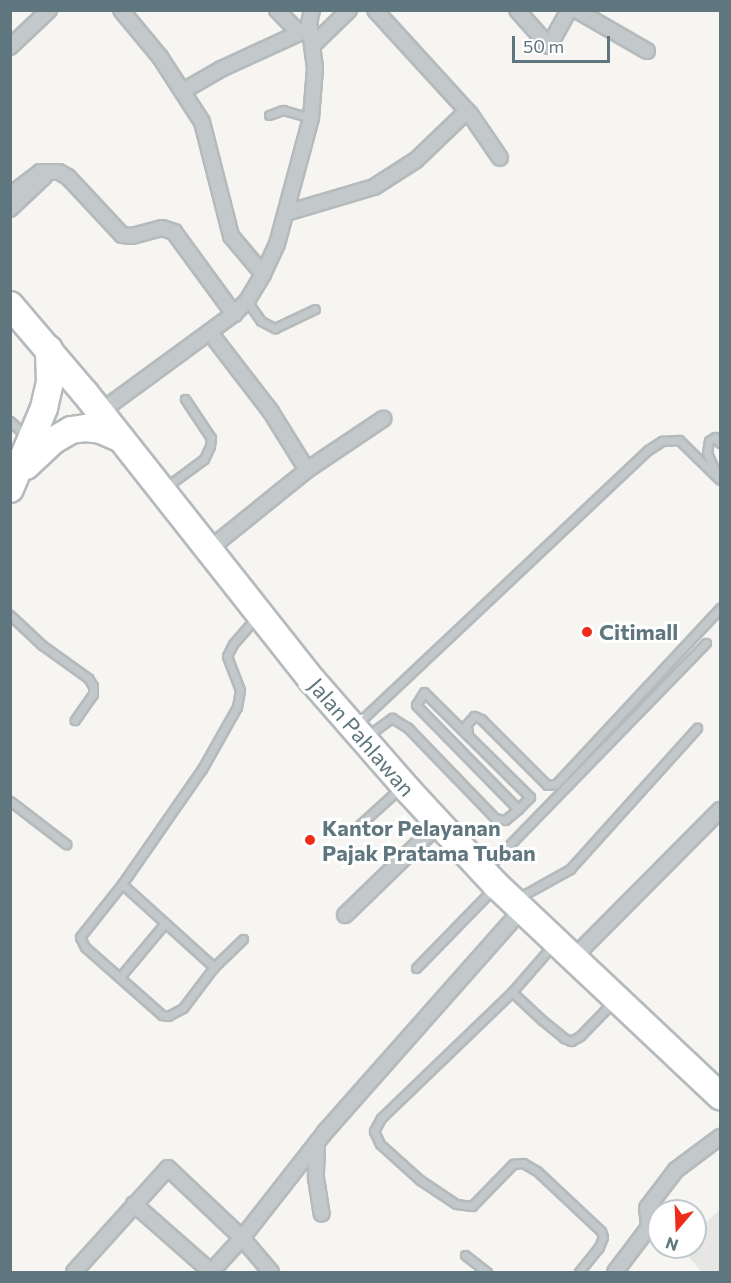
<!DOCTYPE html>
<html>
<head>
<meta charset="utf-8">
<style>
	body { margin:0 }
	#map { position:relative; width:731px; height:1283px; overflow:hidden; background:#f6f5f2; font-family:Commissioner,sans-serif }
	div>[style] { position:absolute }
	.built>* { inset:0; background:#e6e7e5 }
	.roads { filter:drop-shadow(2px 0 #b5babc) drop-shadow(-2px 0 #b5babc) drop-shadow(0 2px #b5babc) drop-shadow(0 -2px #b5babc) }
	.lane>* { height:7px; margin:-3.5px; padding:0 3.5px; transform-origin:3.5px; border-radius:3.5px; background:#c3c8ca }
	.street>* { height:14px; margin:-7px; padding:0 7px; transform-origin:7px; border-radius:7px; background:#c3c8ca }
	.highway>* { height:26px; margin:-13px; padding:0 13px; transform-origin:13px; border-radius:13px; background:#fff }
	.dots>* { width:16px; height:16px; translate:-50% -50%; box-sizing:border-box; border:3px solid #fff; border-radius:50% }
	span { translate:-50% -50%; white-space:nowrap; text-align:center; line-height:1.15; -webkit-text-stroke:6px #fff; paint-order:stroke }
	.poi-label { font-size:22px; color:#5f767f; font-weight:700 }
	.left { translate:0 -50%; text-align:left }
	.street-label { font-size:22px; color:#5f767f }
	.frame { position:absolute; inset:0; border:12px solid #5f767f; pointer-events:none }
	.north { position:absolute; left:647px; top:1199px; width:60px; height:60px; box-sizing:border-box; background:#fff; border:2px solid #bfc8cc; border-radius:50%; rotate:199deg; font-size:16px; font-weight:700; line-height:24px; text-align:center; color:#5f767f }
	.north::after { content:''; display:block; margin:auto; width:21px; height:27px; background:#ed2d1a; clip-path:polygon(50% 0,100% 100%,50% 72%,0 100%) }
	.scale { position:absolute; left:512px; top:36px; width:98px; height:27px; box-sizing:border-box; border:3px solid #5f767f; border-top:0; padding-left:8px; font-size:18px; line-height:21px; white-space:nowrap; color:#5f767f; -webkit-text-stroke:4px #fff; paint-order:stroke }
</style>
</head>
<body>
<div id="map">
	<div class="built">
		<i style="clip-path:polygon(720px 1210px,720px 1272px,702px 1272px,680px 1247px,695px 1247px,695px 1231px)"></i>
	</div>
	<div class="roads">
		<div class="lane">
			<i style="left:269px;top:115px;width:15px;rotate:-20deg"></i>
			<i style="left:283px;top:110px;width:29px;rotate:16deg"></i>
			<i style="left:247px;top:301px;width:24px;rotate:55deg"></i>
			<i style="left:261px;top:321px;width:16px;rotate:27deg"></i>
			<i style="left:275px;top:328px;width:44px;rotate:-25.4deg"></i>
			<i style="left:10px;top:421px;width:22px;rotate:43deg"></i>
			<i style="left:716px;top:473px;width:22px;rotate:-114deg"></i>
			<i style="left:707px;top:453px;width:12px;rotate:-81deg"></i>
			<i style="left:709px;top:441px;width:7px;rotate:-34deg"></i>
			<i style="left:715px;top:437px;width:8px;rotate:50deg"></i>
			<i style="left:166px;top:487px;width:47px;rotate:-36.4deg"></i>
			<i style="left:204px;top:459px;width:14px;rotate:-65deg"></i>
			<i style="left:210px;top:446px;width:8px;rotate:-83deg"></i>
			<i style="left:211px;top:438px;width:47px;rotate:-123.7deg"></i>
			<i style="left:10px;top:615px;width:44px;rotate:43.2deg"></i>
			<i style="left:42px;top:645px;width:57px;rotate:35.7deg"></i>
			<i style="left:88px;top:678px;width:9px;rotate:58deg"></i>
			<i style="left:93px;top:686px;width:8px;rotate:90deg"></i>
			<i style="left:93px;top:694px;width:32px;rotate:125deg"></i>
			<i style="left:356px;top:725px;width:401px;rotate:-43.3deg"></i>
			<i style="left:648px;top:450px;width:17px;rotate:-33deg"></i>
			<i style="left:662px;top:441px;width:17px;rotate:-3deg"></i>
			<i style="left:679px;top:440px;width:57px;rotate:44.3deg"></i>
			<i style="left:468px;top:731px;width:6px;rotate:-108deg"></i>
			<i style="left:466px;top:725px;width:12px;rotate:-48deg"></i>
			<i style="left:474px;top:716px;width:8px;rotate:23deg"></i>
			<i style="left:481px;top:719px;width:93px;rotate:45deg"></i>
			<i style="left:547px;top:785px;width:9px;rotate:-6deg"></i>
			<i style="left:556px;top:784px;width:241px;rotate:-47deg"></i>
			<i style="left:367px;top:736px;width:31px;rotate:-36deg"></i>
			<i style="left:392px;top:718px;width:19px;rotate:32deg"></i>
			<i style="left:408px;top:728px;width:125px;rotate:46deg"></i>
			<i style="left:495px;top:818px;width:10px;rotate:11deg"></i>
			<i style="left:505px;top:820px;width:17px;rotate:-40deg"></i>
			<i style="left:518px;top:809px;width:17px;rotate:-45deg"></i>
			<i style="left:530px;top:797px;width:149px;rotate:-135.3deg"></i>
			<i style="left:424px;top:692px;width:15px;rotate:122deg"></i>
			<i style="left:416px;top:705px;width:146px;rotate:45.6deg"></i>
			<i style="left:10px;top:801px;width:71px;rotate:37.5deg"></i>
			<i style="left:355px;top:829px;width:59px;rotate:-42.3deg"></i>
			<i style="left:487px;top:868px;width:314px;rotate:-45.8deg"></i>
			<i style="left:122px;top:884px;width:124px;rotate:42.1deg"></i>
			<i style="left:518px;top:898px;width:60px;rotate:-29.1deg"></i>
			<i style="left:570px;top:869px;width:190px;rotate:-48deg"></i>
			<i style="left:243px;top:939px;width:40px;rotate:136deg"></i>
			<i style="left:214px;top:967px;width:51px;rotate:127.1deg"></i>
			<i style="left:183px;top:1008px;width:17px;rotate:152deg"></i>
			<i style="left:168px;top:1016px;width:6px;rotate:-171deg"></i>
			<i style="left:162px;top:1015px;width:103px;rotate:-138.6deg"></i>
			<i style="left:85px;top:947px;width:11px;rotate:-117deg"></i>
			<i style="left:80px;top:937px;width:68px;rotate:-51.6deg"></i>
			<i style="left:122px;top:884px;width:140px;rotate:-55.2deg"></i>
			<i style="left:202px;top:769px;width:71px;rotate:-60.6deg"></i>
			<i style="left:237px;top:707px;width:17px;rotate:-80deg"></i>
			<i style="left:240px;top:690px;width:36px;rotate:-111deg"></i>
			<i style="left:227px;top:656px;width:13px;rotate:-63deg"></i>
			<i style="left:233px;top:644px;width:35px;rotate:-49deg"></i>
			<i style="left:552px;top:946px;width:61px;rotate:131deg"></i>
			<i style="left:512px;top:992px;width:182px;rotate:136.1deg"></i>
			<i style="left:381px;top:1118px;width:15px;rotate:118deg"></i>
			<i style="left:374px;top:1131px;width:14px;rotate:65deg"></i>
			<i style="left:380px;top:1144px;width:54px;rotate:42deg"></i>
			<i style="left:420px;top:1180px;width:43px;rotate:33.7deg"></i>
			<i style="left:456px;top:1204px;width:16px;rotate:7deg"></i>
			<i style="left:472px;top:1206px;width:59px;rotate:-45.7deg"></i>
			<i style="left:513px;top:1164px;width:10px;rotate:-6deg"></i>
			<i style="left:523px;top:1163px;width:16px;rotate:30deg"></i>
			<i style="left:537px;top:1171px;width:88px;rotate:43.2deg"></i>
			<i style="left:601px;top:1231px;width:6px;rotate:72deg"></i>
			<i style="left:603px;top:1237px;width:11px;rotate:112deg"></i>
			<i style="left:599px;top:1247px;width:32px;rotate:129deg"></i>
			<i style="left:416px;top:968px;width:110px;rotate:-45.7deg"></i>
			<i style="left:120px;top:977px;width:70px;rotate:-50.2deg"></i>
			<i style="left:512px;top:992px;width:41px;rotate:43deg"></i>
			<i style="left:542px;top:1020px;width:28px;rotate:39deg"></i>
			<i style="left:564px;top:1038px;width:8px;rotate:23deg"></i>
			<i style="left:571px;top:1041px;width:10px;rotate:-29deg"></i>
			<i style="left:580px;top:1036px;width:46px;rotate:-45.9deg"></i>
			<i style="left:465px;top:1255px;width:28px;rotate:38deg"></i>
		</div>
		<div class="street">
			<i style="left:121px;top:10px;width:61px;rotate:50.3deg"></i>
			<i style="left:160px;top:57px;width:77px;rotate:57.1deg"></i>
			<i style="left:202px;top:122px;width:118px;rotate:75.7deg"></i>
			<i style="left:231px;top:236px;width:50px;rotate:49.9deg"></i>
			<i style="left:277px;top:10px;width:32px;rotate:46deg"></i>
			<i style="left:375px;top:10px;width:141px;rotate:47.6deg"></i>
			<i style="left:470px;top:114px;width:53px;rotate:55.7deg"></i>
			<i style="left:517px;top:10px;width:48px;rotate:48.4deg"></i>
			<i style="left:549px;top:46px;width:41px;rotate:-60.9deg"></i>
			<i style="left:576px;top:10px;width:82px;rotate:30deg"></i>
			<i style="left:312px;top:46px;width:52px;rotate:-44.2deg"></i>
			<i style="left:10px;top:47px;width:54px;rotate:-43.5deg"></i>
			<i style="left:183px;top:91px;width:44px;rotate:-30.1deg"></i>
			<i style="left:221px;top:69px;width:98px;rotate:-24.7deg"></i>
			<i style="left:10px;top:195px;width:38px;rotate:-37deg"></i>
			<i style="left:40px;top:172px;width:19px"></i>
			<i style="left:59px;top:172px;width:10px;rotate:29deg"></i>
			<i style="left:68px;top:177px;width:79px;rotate:47deg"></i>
			<i style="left:122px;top:235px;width:10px;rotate:6deg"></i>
			<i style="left:132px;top:236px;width:31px;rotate:-15deg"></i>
			<i style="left:162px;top:228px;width:13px;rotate:18deg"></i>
			<i style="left:174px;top:232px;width:102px;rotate:53.8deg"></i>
			<i style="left:10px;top:209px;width:47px;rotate:-43.3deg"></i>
			<i style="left:286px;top:213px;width:92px;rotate:-16.5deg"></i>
			<i style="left:374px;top:187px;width:50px;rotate:-32.7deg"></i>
			<i style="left:416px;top:160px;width:69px;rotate:-43.8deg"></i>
			<i style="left:211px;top:334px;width:98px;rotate:52.4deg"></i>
			<i style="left:271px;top:412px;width:68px;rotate:58.2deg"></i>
			<i style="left:100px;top:412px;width:166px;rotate:-36.2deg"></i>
			<i style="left:234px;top:314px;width:18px;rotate:-45deg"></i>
			<i style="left:247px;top:301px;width:31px;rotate:-59deg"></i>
			<i style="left:263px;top:274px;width:33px;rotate:-65deg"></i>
			<i style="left:277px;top:244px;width:131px;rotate:-74.9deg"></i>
			<i style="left:311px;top:118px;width:50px;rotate:-85.4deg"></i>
			<i style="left:315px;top:68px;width:45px;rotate:-97.6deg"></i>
			<i style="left:309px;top:23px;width:13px;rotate:-77deg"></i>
			<i style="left:208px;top:550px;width:127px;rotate:-38.9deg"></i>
			<i style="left:307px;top:470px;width:92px;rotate:-33.9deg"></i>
			<i style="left:345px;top:915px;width:131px;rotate:-44.1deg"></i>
			<i style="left:573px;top:958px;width:209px;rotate:-45.2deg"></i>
			<i style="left:317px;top:1144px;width:34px;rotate:92deg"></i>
			<i style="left:316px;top:1178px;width:36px;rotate:81deg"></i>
			<i style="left:134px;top:1204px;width:103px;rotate:41.4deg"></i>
			<i style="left:74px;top:1272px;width:140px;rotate:-47.9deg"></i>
			<i style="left:168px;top:1168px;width:102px;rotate:43.4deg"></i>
			<i style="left:242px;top:1238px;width:45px;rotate:49.5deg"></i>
			<i style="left:211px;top:1272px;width:46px;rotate:-47.6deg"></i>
			<i style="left:242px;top:1238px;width:135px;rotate:-51.9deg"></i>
			<i style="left:325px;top:1132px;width:298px;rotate:-48.5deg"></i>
			<i style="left:615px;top:1272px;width:53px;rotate:-52.7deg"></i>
			<i style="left:647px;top:1230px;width:6px;rotate:-72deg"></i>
			<i style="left:649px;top:1224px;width:16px;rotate:-97deg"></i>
			<i style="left:647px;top:1208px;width:48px;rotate:-52.7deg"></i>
			<i style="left:676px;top:1170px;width:55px;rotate:-36.9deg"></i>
		</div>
		<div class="highway">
			<i style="left:10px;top:305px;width:116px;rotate:49.6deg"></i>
			<i style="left:85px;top:393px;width:366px;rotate:51.7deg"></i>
			<i style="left:312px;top:680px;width:146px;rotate:48.9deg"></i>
			<i style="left:408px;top:790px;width:129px;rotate:47.2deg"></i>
			<i style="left:496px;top:885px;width:308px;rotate:43.3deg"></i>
			<i style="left:26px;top:466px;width:38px;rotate:-43deg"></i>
			<i style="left:54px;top:440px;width:20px;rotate:-30deg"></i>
			<i style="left:71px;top:430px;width:14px;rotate:-8deg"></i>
			<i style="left:85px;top:428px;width:16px;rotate:7deg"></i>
			<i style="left:101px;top:430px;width:22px;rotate:24deg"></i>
			<i style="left:10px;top:489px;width:88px;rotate:-67.2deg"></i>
			<i style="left:44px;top:408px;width:27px;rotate:-77deg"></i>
			<i style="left:50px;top:382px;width:33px;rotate:-92deg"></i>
		</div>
	</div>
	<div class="dots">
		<i style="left:587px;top:632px;background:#ed2d1a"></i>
		<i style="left:310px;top:840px;background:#ed2d1a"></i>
	</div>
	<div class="poi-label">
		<span class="left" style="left:599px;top:632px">Citimall</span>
		<span class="left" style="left:322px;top:840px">Kantor Pelayanan<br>Pajak Pratama Tuban</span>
	</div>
	<div class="street-label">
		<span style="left:362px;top:737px;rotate:49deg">Jalan Pahlawan</span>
	</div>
	<div class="frame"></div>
	<div class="north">N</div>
	<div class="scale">50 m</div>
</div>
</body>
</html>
